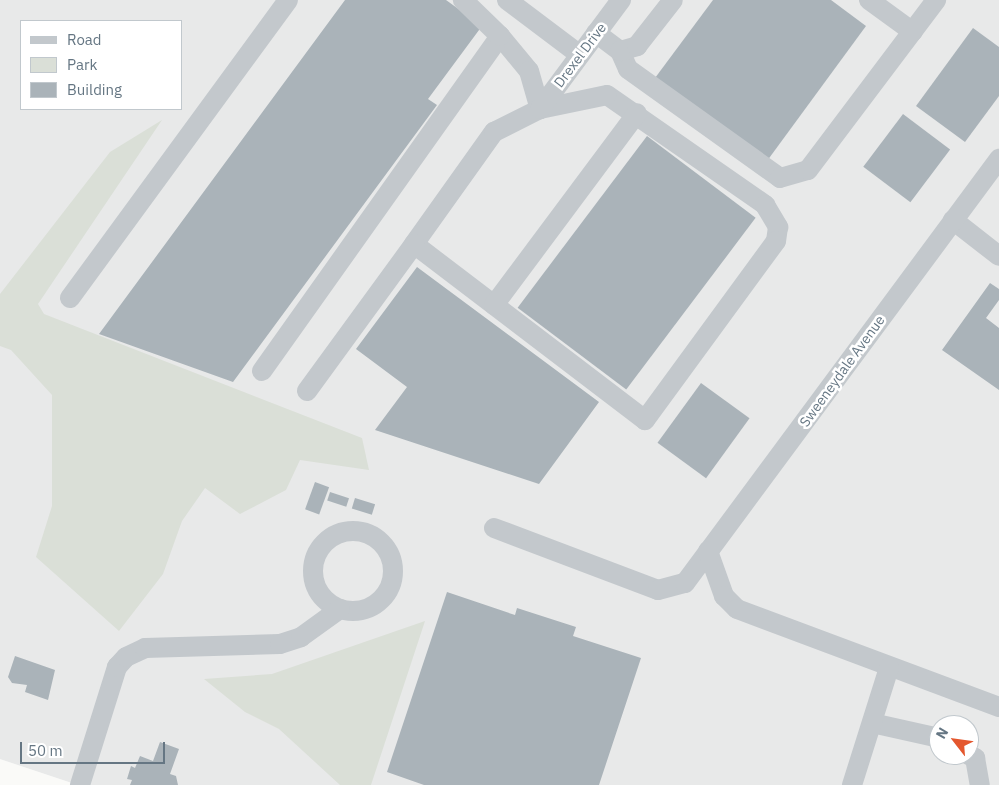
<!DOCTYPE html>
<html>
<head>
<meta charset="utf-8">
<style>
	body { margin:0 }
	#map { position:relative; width:999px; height:785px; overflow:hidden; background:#fafaf8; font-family:"IBM Plex Sans",sans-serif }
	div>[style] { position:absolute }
	.built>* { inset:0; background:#e8e9e9 }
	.green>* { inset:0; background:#dadfd7 }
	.building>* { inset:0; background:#aab3b9; transform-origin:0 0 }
	.minor>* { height:20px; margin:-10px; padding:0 10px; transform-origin:10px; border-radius:10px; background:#c3c8cc }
	.minor>.ring { margin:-10px; padding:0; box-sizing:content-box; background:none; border:20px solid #c3c8cc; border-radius:50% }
	span { translate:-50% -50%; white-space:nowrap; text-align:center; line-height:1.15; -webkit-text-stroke:5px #fff; paint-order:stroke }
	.street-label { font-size:14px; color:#657683 }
	.legend { position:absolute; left:20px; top:20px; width:162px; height:90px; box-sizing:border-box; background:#fff; border:1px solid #c1c8cd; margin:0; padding:6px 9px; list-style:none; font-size:15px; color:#657683 }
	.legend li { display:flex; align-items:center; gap:10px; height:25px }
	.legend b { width:25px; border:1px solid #c1c8cd }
	.north { position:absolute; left:929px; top:715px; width:50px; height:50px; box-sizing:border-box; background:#fff; border:1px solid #c1c8cd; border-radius:50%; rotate:300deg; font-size:14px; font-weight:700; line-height:20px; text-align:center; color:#657683 }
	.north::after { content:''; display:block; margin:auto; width:18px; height:22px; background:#e4572e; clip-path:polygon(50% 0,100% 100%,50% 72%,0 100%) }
	.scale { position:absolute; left:20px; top:742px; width:145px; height:22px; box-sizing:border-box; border:2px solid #657683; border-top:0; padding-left:6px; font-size:15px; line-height:18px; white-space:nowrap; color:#657683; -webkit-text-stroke:4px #fff; paint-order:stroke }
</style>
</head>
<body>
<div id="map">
	<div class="built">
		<i style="clip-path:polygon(evenodd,0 0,999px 0,999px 785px,78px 785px,0 759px,0 0,21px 21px,181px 21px,181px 109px,21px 109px,21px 21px,0 0,939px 725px,969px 725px,969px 755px,939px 755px,939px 725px)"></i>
	</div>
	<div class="green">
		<i style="clip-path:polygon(162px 120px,38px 304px,44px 314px,362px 438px,369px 470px,300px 460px,286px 490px,240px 514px,205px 488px,182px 521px,163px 574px,119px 631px,36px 557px,52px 506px,52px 395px,11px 350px,0 346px,0 294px,110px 152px)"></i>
		<i style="clip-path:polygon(425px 621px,371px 785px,340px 785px,279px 729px,245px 712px,204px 679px,272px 674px)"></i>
	</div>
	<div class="building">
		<i style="clip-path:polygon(345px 0,446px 0,482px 26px,428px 99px,437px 105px,233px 382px,99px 334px)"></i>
		<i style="clip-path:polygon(713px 0,831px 0,866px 26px,767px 161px,655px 78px)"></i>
		<i style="clip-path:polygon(973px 28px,999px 47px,999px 96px,965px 142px,916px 106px)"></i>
		<i style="left:903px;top:114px;width:59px;height:66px;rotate:37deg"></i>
		<i style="left:647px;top:136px;width:136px;height:215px;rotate:37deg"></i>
		<i style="clip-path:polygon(417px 267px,599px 402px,539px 484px,375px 430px,407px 387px,356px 349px)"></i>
		<i style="clip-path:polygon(990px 283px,999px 289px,999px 300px,986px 318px,999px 328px,999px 390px,942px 350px)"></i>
		<i style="left:701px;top:383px;width:60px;height:74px;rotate:36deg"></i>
		<i style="left:315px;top:482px;width:15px;height:29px;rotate:20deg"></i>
		<i style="left:330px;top:492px;width:20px;height:9px;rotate:18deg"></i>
		<i style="left:355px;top:498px;width:21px;height:11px;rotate:17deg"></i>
		<i style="clip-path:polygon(447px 592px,515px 615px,517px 608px,576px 627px,573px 636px,641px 658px,599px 785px,424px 785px,387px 772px)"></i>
		<i style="clip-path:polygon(15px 656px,55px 670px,48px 700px,25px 692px,27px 685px,12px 683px,8px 677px)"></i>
		<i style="clip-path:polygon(160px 742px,179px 749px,170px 774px,176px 776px,178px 785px,130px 785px,132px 780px,127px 779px,131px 766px,135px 768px,140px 756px,153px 761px)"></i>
	</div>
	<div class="minor">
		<i style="left:507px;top:0;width:91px;rotate:37deg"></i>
		<i style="left:869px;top:0;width:54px;rotate:36deg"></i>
		<i style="left:596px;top:33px;width:30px;rotate:37deg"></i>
		<i style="left:620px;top:51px;width:20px;rotate:66deg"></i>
		<i style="left:628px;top:69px;width:187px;rotate:35.6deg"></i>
		<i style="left:780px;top:178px;width:29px;rotate:-16deg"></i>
		<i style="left:808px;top:170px;width:213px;rotate:-53deg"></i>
		<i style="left:500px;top:36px;width:45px;rotate:50.4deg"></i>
		<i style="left:529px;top:71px;width:40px;rotate:74deg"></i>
		<i style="left:620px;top:51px;width:18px;rotate:-16deg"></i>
		<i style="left:637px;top:46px;width:58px;rotate:-52deg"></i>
		<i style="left:607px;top:95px;width:193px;rotate:34.8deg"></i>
		<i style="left:765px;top:205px;width:26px;rotate:59deg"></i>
		<i style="left:778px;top:227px;width:14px;rotate:98deg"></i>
		<i style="left:776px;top:241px;width:222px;rotate:126.2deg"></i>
		<i style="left:645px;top:420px;width:290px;rotate:-142.7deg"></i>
		<i style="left:414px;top:244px;width:138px;rotate:-54.5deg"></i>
		<i style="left:494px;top:132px;width:51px;rotate:-26.6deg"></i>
		<i style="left:540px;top:109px;width:68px;rotate:-11.8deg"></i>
		<i style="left:540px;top:109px;width:136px;rotate:-53.4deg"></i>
		<i style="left:953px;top:220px;width:58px;rotate:38deg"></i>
		<i style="left:70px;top:298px;width:369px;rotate:-53.8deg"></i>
		<i style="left:494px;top:305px;width:239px;rotate:-53.3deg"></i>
		<i style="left:262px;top:371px;width:411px;rotate:-54.6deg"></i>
		<i style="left:500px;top:36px;width:52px;rotate:-135.8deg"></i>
		<i style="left:307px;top:391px;width:182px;rotate:-53.9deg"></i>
		<i style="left:494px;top:528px;width:175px;rotate:20.7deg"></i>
		<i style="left:658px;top:590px;width:28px;rotate:-15deg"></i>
		<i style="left:685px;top:583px;width:528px;rotate:-53.48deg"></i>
		<i class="ring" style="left:313px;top:531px;width:60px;height:60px"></i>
		<i style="left:708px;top:551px;width:48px;rotate:70.4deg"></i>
		<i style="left:724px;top:596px;width:18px;rotate:45deg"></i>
		<i style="left:737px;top:609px;width:280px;rotate:20.5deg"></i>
		<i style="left:872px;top:723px;width:69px;rotate:12.6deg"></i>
		<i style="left:969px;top:755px;width:7px;rotate:27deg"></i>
		<i style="left:975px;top:758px;width:27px;rotate:80deg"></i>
		<i style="left:80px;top:785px;width:124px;rotate:-72.6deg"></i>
		<i style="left:117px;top:667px;width:13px;rotate:-48deg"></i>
		<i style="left:126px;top:657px;width:21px;rotate:-25deg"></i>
		<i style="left:145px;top:648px;width:135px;rotate:-1.7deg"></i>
		<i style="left:280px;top:644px;width:22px;rotate:-18deg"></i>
		<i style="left:301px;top:637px;width:48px;rotate:-35.7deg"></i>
		<i style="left:852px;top:785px;width:123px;rotate:-72.5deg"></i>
	</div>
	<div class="street-label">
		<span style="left:580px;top:55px;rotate:-53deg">Drexel Drive</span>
		<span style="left:842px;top:371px;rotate:-54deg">Sweeneydale Avenue</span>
	</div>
	<ul class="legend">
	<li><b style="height:6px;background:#c3c8cc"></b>Road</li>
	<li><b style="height:14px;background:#dadfd7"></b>Park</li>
	<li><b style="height:14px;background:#aab3b9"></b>Building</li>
	</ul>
	<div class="north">N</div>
	<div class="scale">50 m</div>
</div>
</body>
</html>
